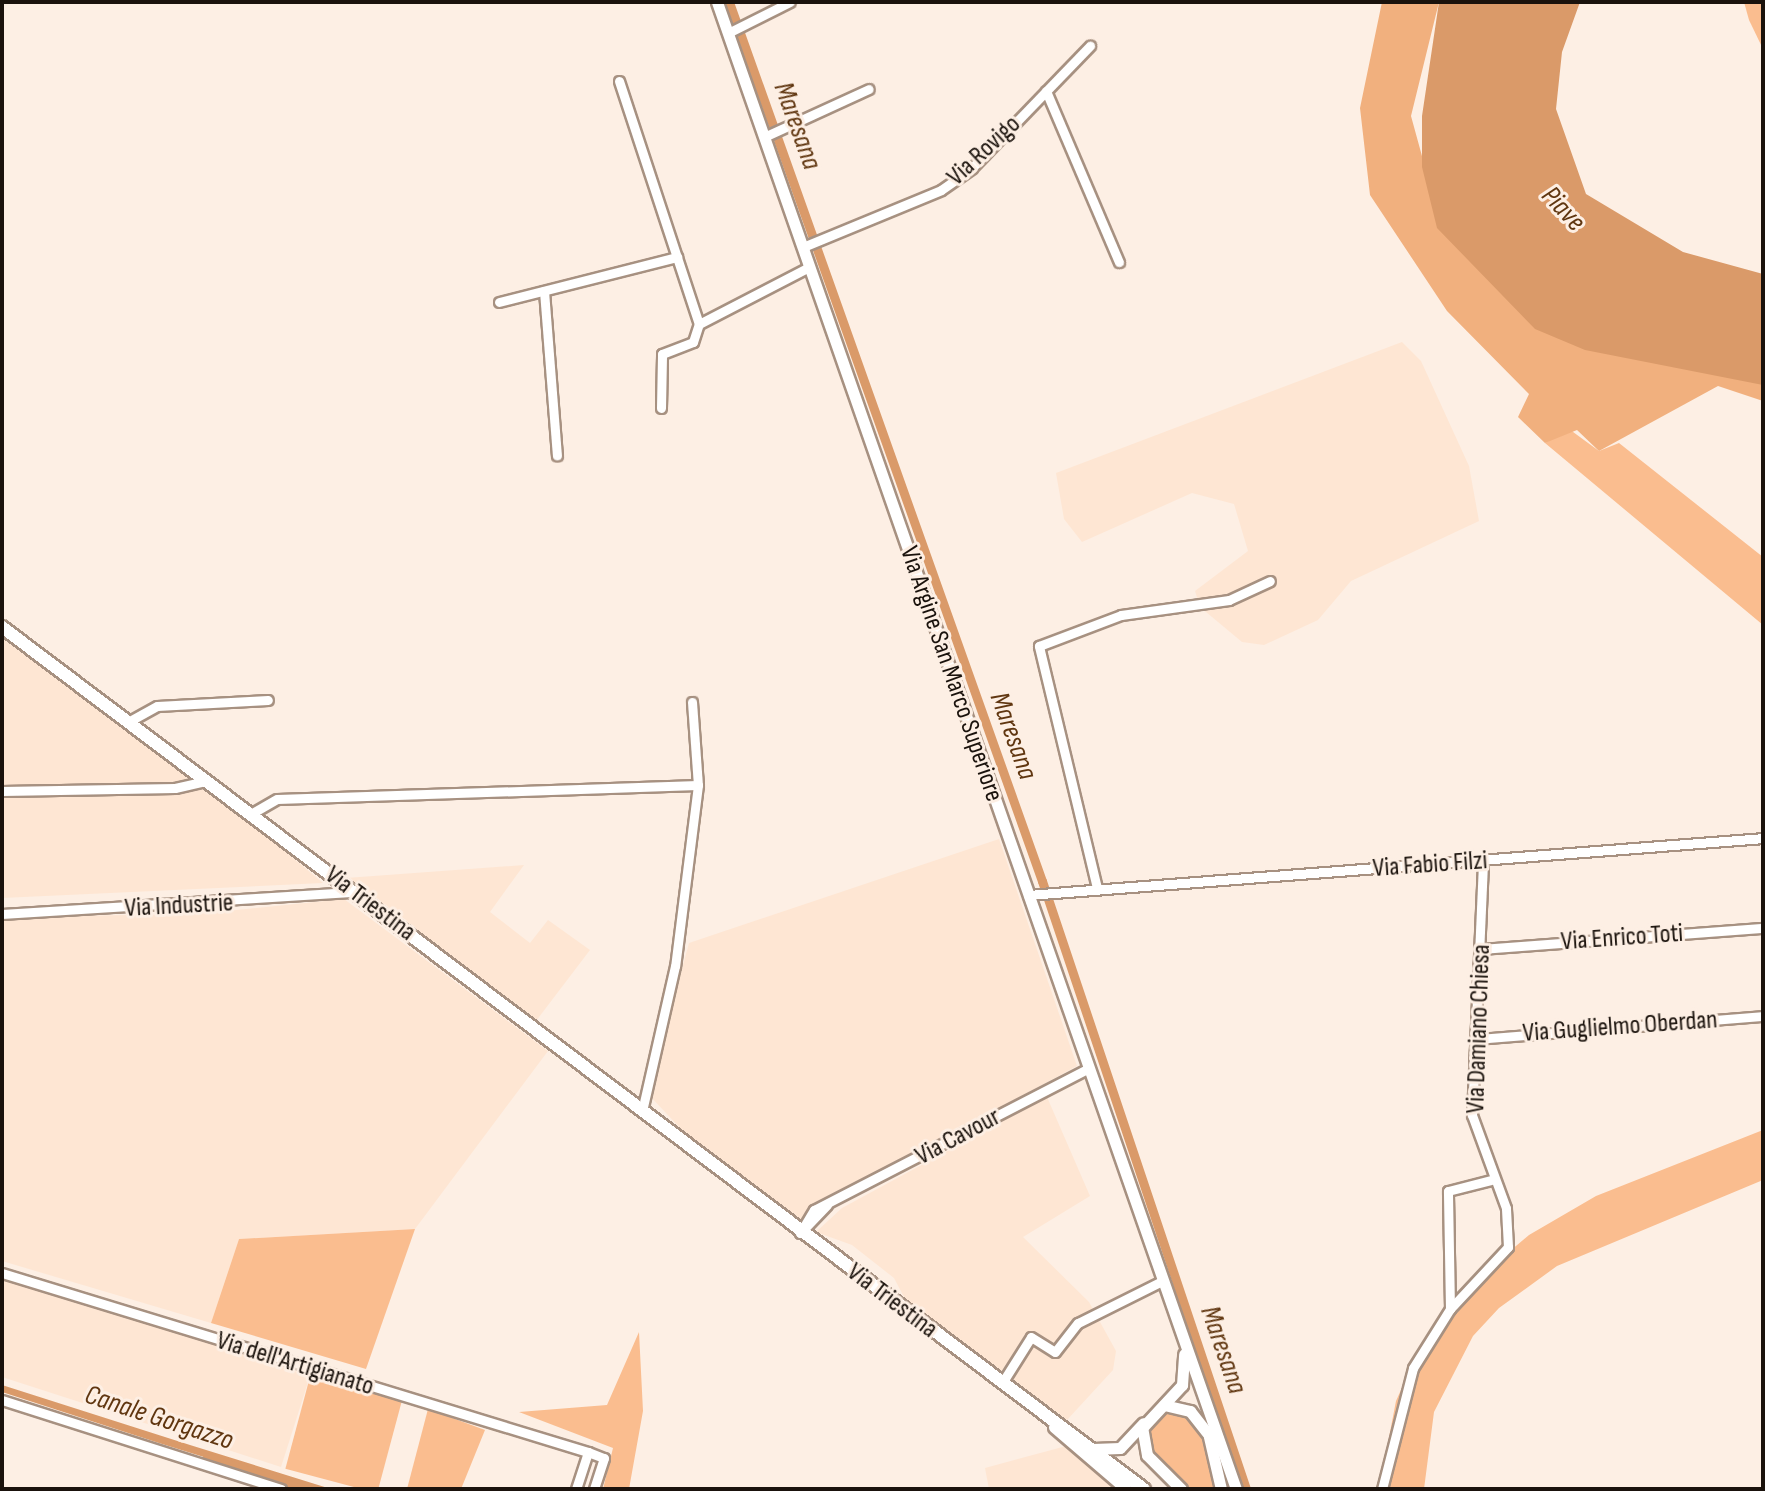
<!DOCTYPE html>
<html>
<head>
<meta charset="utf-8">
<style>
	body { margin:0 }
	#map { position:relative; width:1765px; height:1491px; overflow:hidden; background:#fdefe4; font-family:"Sofia Sans Condensed",sans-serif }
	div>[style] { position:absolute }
	.built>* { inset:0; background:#fee6d3 }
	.green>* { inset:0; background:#fabd8f; transform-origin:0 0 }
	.forest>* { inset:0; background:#f1b07e }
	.water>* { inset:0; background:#da9a69 }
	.canal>* { height:9px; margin:-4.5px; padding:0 4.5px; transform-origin:4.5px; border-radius:4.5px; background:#da9a69 }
	.roads { filter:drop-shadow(2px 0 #a79181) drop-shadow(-2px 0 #a79181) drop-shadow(0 2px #a79181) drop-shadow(0 -2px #a79181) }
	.minor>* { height:9px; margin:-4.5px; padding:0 4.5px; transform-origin:4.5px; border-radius:4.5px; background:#fff }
	.tertiary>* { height:11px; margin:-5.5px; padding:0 5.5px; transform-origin:5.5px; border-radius:5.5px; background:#fff }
	.secondary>* { height:12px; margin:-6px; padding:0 6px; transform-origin:6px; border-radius:6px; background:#fff }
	span { translate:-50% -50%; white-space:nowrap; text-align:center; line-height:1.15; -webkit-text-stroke:6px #fdefe4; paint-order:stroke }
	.street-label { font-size:26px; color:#1a120c }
	.water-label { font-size:28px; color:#603610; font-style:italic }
	.frame { position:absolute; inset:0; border:4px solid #1a120c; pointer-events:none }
</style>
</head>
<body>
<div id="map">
	<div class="built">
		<i style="clip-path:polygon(1402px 342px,1421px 361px,1469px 466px,1479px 521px,1351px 581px,1318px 620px,1264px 645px,1242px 642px,1200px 607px,1195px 591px,1248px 551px,1234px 504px,1192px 493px,1082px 542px,1064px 519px,1056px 473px)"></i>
		<i style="clip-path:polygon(2px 638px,268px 837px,323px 883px,2px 898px)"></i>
		<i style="clip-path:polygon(999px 839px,1077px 1066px,836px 1196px,805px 1224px,683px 1131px,648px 1094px,689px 943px)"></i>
		<i style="clip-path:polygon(524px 865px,490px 912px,530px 943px,548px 920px,590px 950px,536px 1021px,346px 878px)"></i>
		<i style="clip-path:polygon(344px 899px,548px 1051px,415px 1229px,239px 1239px,211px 1323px,2px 1261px,2px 917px,197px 914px)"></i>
		<i style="clip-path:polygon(1047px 1097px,1090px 1196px,1023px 1237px,1089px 1302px,1116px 1351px,1113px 1370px,1067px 1420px,905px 1299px,894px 1278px,852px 1245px,816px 1232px,842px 1208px)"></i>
		<i style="clip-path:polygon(2px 1279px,311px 1373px,281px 1467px,2px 1377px)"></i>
		<i style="clip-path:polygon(1070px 1445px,1129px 1489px,989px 1489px,985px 1468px)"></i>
	</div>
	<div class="green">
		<i style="clip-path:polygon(1744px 2px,1763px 2px,1763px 49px,1749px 20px)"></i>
		<i style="clip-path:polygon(1569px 429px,1599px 451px,1619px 443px,1763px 557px,1763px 625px,1545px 443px)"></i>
		<i style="clip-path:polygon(1763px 1130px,1763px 1180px,1557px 1266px,1499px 1308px,1473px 1336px,1434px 1412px,1424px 1489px,1379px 1489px,1396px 1401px,1413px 1363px,1428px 1333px,1477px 1279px,1529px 1235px,1596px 1196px)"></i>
		<i style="clip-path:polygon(415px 1229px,366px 1369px,211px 1323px,239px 1239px)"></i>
		<i style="clip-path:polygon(639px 1332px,643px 1411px,629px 1489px,603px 1489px,613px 1448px,519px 1412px,607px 1405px)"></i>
		<i style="left:311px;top:1373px;width:95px;height:99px;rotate:15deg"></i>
		<i style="clip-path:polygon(428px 1409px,485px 1430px,461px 1489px,407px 1489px)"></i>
		<i style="clip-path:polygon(1164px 1411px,1184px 1412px,1198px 1426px,1217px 1489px,1185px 1489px,1149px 1452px,1150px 1422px)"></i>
	</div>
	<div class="forest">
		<i style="clip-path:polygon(1382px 2px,1439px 2px,1411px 116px,1442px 229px,1763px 372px,1763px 401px,1718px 386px,1599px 451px,1577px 430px,1545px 443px,1518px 417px,1529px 394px,1447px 311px,1370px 195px,1360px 108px)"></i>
	</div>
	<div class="water">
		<i style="clip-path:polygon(1439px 2px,1580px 2px,1562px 52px,1556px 109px,1586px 194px,1683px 252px,1763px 274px,1763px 385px,1585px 350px,1535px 329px,1437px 228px,1422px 167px,1422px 116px)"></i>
		<i style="clip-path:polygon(2px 1385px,190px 1445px,331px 1489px,307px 1489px,159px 1443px,2px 1392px)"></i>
	</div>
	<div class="canal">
		<i style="left:729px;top:2px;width:933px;rotate:70.4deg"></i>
		<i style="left:1042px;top:881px;width:641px;rotate:71.45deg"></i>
		<i style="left:207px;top:1457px;width:100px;rotate:18.6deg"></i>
	</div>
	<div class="roads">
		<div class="minor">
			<i style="left:728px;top:33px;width:69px;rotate:-26.6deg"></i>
			<i style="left:619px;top:81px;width:256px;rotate:71.8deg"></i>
			<i style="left:699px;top:324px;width:124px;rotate:-27.4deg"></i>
			<i style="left:1046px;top:91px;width:186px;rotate:66.9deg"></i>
			<i style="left:764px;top:137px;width:115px;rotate:-24.6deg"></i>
			<i style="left:803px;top:247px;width:149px;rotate:-22.4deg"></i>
			<i style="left:941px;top:190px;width:38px;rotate:-35deg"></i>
			<i style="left:972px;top:168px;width:170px;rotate:-46deg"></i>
			<i style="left:544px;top:291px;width:165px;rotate:85.5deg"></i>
			<i style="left:499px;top:302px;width:184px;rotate:-14.2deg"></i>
			<i style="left:661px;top:408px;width:54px;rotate:-88.9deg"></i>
			<i style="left:662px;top:354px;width:33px;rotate:-21deg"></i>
			<i style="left:693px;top:342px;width:19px;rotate:-72deg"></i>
			<i style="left:692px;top:702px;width:83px;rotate:85.9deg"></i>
			<i style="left:128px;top:722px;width:33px;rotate:-29deg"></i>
			<i style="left:157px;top:706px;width:111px;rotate:-3.1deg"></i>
			<i style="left:2px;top:791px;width:173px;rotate:-1deg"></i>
			<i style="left:175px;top:788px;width:32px;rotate:-13deg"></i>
			<i style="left:249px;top:815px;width:32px;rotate:-30deg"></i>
			<i style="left:277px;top:799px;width:421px;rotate:-1.9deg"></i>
			<i style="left:698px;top:785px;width:182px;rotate:97.2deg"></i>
			<i style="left:675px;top:966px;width:149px;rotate:102.8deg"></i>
			<i style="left:1097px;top:888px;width:249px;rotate:-103.5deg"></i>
			<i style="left:1039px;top:646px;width:88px;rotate:-20.7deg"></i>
			<i style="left:1121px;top:615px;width:109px;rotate:-7.9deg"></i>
			<i style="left:1229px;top:600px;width:45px;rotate:-24.9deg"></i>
			<i style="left:1028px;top:895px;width:737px;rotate:-4.43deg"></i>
			<i style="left:2px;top:914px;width:353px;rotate:-3.6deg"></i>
			<i style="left:1482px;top:949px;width:282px;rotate:-4.3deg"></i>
			<i style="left:1477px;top:1039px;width:287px;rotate:-4.6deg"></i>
			<i style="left:800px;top:1233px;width:27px;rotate:-59deg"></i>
			<i style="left:814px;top:1210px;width:309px;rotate:-27.3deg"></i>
			<i style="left:800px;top:1233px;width:39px;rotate:-46deg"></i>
			<i style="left:2px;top:1273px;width:613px;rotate:16.99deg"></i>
			<i style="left:588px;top:1452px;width:17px;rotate:21deg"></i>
			<i style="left:604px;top:1458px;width:33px;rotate:108deg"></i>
			<i style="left:1450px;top:1309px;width:118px;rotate:-91deg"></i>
			<i style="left:1448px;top:1191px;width:44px;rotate:-14.3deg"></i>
			<i style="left:1002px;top:1383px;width:54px;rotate:-57.8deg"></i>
			<i style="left:1031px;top:1337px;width:28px;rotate:32deg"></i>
			<i style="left:1055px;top:1352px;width:37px;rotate:-52deg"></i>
			<i style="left:1078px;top:1323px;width:94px;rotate:-26.6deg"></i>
			<i style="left:2px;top:1400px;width:293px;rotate:17.7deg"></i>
			<i style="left:576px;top:1489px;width:39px;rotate:-72deg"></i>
			<i style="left:1382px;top:1489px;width:125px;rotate:-75.6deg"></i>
			<i style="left:1413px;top:1368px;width:70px;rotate:-57.9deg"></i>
			<i style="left:1450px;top:1309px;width:85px;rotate:-46.9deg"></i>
			<i style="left:1508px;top:1247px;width:39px;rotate:-93deg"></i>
			<i style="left:1506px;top:1208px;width:99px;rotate:-110.1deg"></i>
			<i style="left:1472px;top:1115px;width:254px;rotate:-87.5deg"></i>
		</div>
		<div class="tertiary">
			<i style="left:717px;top:2px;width:1575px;rotate:70.76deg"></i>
			<i style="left:1164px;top:1405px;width:27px;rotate:13deg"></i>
			<i style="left:1190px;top:1411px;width:39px;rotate:52deg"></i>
			<i style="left:1054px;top:1427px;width:95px;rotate:40.7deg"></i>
			<i style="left:1209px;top:1437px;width:53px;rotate:77deg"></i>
			<i style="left:1093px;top:1449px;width:27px;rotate:-2deg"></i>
			<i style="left:1120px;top:1448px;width:34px;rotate:-47deg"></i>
			<i style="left:1181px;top:1489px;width:48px;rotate:-135deg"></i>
			<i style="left:1147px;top:1455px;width:27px;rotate:-100deg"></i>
			<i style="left:1142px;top:1428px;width:59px;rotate:-47.1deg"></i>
			<i style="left:1182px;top:1385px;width:31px;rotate:-86deg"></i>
		</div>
		<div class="secondary">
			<i style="left:2px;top:627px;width:1431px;rotate:37.05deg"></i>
		</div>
	</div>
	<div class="street-label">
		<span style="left:984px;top:151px;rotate:-43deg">Via Rovigo</span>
		<span style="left:951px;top:674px;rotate:71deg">Via Argine San Marco Superiore</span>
		<span style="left:1430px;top:865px;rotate:-4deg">Via Fabio Filzi</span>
		<span style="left:370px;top:904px;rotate:37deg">Via Triestina</span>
		<span style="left:179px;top:906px;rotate:-3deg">Via Industrie</span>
		<span style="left:1622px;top:938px;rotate:-4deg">Via Enrico Toti</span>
		<span style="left:1620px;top:1027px;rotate:-4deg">Via Guglielmo Oberdan</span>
		<span style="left:1479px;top:1029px;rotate:-88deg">Via Damiano Chiesa</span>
		<span style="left:958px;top:1137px;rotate:-28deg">Via Cavour</span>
		<span style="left:892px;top:1301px;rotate:37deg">Via Triestina</span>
		<span style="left:295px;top:1364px;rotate:17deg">Via dell'Artigianato</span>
	</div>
	<div class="water-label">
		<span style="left:797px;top:126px;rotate:70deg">Maresana</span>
		<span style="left:1563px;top:209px;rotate:47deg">Piave</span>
		<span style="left:1013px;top:736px;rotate:70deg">Maresana</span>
		<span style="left:1223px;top:1350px;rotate:71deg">Maresana</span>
		<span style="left:159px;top:1418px;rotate:18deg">Canale Gorgazzo</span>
	</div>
	<div class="frame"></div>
</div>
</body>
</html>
